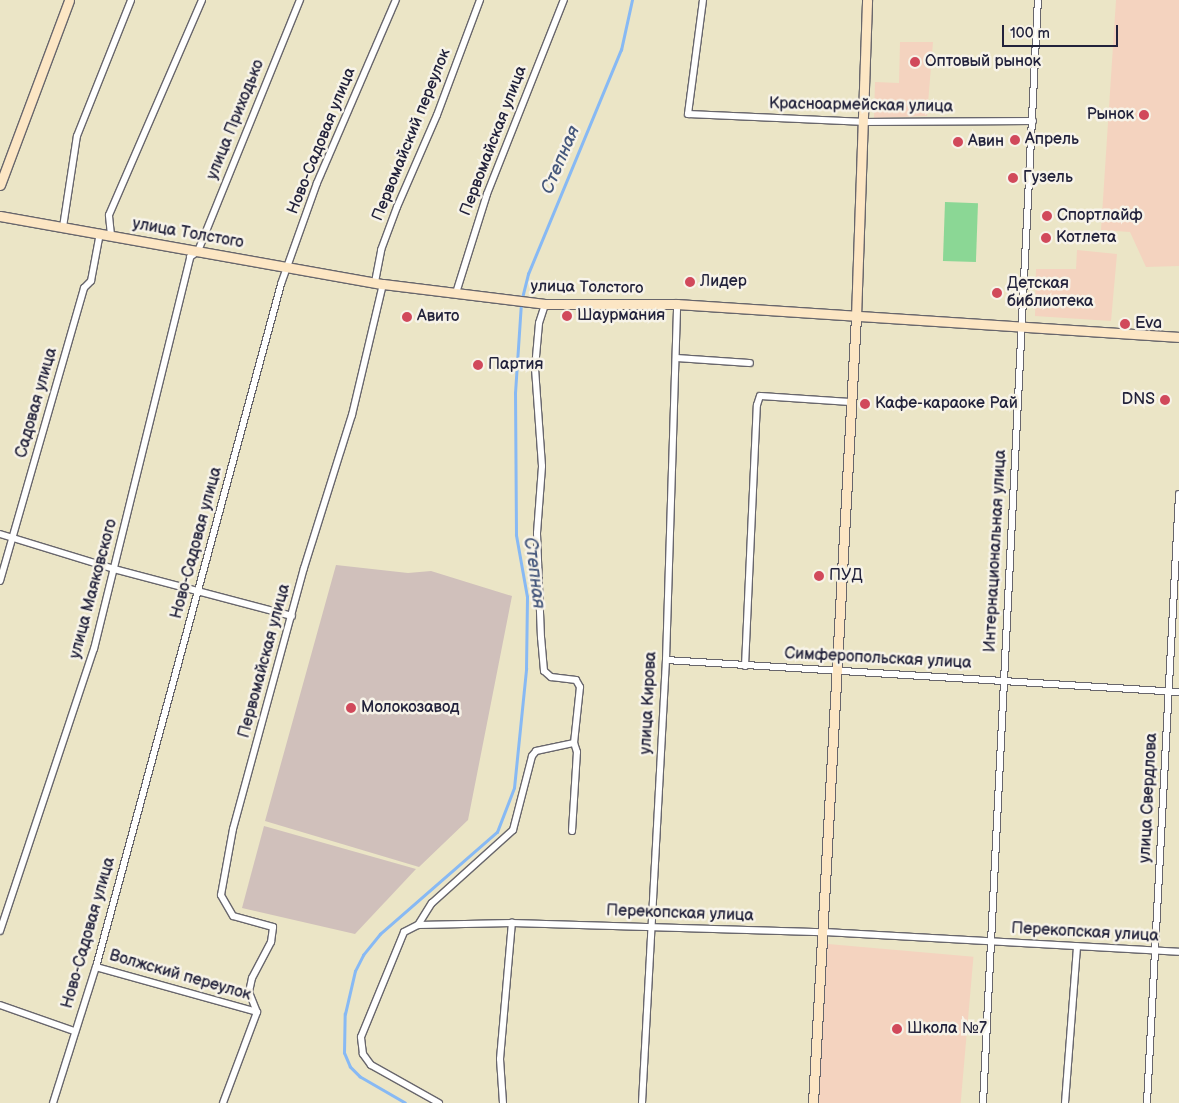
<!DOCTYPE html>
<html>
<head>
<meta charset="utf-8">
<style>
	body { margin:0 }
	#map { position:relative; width:1179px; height:1103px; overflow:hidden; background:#ebe5c6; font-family:"Balsamiq Sans",sans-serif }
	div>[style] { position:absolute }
	.built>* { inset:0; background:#f4d3bf; transform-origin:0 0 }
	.industrial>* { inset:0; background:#d0c0bb }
	.green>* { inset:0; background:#8bd795; transform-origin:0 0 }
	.stream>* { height:2.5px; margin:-1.25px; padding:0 1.25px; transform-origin:1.25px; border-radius:1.25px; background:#87b9f4 }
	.roads { filter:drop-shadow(1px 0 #68666c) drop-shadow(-1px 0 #68666c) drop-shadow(0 1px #68666c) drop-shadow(0 -1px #68666c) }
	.minor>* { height:6px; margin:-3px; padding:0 3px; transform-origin:3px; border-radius:3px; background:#fff }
	.secondary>* { height:9px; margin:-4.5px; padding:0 4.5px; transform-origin:4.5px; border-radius:4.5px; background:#fce6c4 }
	.dots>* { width:14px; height:14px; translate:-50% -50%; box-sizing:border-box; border:2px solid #f7f3e8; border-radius:50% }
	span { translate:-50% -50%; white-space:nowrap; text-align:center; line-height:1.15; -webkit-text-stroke:5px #f7f3e8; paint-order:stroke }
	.poi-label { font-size:16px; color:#22223b }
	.left { translate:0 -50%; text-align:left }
	.right { translate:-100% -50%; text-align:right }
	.street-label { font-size:16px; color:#22223b }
	.water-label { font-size:18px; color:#45577c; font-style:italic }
	.scale { position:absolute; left:1002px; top:25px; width:116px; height:22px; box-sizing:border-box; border:2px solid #22223b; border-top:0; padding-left:6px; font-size:15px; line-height:18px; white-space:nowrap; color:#22223b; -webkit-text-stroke:4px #f7f3e8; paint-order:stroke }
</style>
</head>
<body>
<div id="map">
	<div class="built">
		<i style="clip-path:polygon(1116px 0,1179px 0,1179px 266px,1146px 267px,1130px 232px,1101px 230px)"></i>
		<i style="clip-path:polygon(900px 42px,933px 42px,927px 116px,874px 118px,875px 82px,899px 83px)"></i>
		<i style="clip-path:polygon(1077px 250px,1117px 254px,1111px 321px,1035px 316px,1036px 269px,1076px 269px)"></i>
		<i style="left:828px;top:944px;width:146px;height:159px;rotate:5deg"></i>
	</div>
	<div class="industrial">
		<i style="clip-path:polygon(336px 565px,408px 573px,431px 571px,512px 596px,468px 820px,419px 867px,265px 821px)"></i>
		<i style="clip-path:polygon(264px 826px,416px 869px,355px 934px,242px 908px)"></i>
	</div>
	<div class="green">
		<i style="left:945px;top:202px;width:33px;height:59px;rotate:2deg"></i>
	</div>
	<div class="stream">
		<i style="left:522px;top:298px;width:25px;rotate:-76deg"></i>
		<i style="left:528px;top:274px;width:243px;rotate:-67.5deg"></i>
		<i style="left:621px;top:50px;width:51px;rotate:-77.6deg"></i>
		<i style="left:405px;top:1103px;width:52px;rotate:-150deg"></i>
		<i style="left:360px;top:1077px;width:14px;rotate:-135deg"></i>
		<i style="left:350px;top:1067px;width:15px;rotate:-113deg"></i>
		<i style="left:344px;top:1053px;width:39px;rotate:-89deg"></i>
		<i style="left:345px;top:1014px;width:44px;rotate:-76.9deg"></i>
		<i style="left:355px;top:971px;width:18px;rotate:-63deg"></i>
		<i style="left:363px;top:955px;width:27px;rotate:-51deg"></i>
		<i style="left:380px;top:934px;width:155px;rotate:-41.1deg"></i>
		<i style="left:497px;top:832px;width:47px;rotate:-68.9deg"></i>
		<i style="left:514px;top:788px;width:120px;rotate:-84.2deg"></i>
		<i style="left:526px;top:669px;width:72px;rotate:-89.2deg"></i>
		<i style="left:527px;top:597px;width:63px;rotate:-100.1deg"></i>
		<i style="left:516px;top:535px;width:142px;rotate:-90.4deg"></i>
		<i style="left:515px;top:393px;width:90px;rotate:-86.2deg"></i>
	</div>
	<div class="roads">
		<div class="minor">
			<i style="left:703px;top:0;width:115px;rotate:97.5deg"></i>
			<i style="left:688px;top:114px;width:173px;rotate:2.6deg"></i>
			<i style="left:861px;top:122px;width:172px;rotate:-0.3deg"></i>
			<i style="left:63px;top:227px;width:92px;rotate:-81.3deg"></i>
			<i style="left:77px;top:136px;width:146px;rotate:-68.3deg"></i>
			<i style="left:111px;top:235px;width:20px;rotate:-96deg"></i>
			<i style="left:109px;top:215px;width:234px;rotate:-66.6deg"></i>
			<i style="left:375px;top:282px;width:33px;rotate:-79deg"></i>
			<i style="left:381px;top:250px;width:46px;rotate:-69.6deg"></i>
			<i style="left:397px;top:207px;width:100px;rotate:-66.5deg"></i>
			<i style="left:437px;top:115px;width:123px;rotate:-69.5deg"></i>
			<i style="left:456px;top:293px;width:104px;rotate:-72.6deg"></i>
			<i style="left:487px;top:194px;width:209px;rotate:-68.4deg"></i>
			<i style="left:676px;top:358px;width:74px;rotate:3.9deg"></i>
			<i style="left:0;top:534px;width:119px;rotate:17.1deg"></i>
			<i style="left:114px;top:569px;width:184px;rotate:14.8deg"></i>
			<i style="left:0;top:581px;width:305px;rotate:-74deg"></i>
			<i style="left:84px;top:288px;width:10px;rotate:-45deg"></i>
			<i style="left:91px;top:281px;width:49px;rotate:-79.4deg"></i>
			<i style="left:666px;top:660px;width:514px;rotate:3.57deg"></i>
			<i style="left:745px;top:666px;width:261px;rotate:-87.4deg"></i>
			<i style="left:757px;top:405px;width:9px;rotate:-72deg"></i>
			<i style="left:760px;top:396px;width:91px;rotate:3.8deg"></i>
			<i style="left:572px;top:831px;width:79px;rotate:-86.4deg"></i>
			<i style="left:577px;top:752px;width:9px;rotate:-108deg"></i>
			<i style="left:418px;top:925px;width:26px;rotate:-58deg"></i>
			<i style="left:432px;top:903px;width:109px;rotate:-42deg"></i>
			<i style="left:513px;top:830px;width:76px;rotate:-75.6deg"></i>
			<i style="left:532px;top:756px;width:6px;rotate:-51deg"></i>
			<i style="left:536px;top:751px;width:39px;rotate:-12deg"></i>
			<i style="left:574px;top:743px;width:56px;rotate:-83.9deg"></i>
			<i style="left:580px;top:687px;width:8px;rotate:-120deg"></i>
			<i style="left:576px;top:680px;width:25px;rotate:-173deg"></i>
			<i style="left:551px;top:677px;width:9px;rotate:-139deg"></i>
			<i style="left:544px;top:671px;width:33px;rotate:-95deg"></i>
			<i style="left:541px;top:638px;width:105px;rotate:-92.2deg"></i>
			<i style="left:537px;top:533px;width:67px;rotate:-85.7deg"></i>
			<i style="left:542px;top:466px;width:98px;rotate:-94.1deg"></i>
			<i style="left:535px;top:368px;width:45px;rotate:-84.9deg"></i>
			<i style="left:539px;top:323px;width:20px;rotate:-72deg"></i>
			<i style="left:0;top:931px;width:297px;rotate:-71.6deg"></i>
			<i style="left:94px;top:649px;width:404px;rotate:-76.2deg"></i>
			<i style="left:190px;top:257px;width:10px;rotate:-37deg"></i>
			<i style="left:198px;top:251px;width:271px;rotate:-67.9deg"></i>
			<i style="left:96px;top:967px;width:167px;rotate:15.6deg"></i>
			<i style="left:0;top:1005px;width:78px;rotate:19.4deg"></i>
			<i style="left:257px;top:1012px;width:22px;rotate:-112deg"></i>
			<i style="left:249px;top:992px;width:14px;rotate:-78deg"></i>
			<i style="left:252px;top:978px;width:41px;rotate:-62.2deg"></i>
			<i style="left:271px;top:942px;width:15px;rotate:-82deg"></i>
			<i style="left:273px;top:927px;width:41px;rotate:-164.6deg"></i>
			<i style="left:233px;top:916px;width:24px;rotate:-120deg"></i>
			<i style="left:221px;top:895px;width:67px;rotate:-79.7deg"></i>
			<i style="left:233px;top:829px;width:270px;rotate:-74.8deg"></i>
			<i style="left:304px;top:568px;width:160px;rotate:-72.6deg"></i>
			<i style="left:352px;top:415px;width:135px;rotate:-76.7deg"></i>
			<i style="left:53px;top:1103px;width:143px;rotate:-72.5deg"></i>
			<i style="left:96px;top:967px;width:708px;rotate:-74.84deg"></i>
			<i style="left:281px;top:284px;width:107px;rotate:-70.4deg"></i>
			<i style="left:317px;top:183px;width:199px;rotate:-66.7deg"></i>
			<i style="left:223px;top:1103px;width:97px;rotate:-69.5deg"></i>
			<i style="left:439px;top:1103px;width:78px;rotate:-150.8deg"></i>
			<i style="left:371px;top:1065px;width:14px;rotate:-126deg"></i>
			<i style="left:363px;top:1054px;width:17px;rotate:-97deg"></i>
			<i style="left:361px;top:1037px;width:113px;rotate:-67.7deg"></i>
			<i style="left:404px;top:932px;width:16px;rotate:-27deg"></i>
			<i style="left:418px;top:925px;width:94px;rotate:-1.2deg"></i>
			<i style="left:512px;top:923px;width:311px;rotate:1.7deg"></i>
			<i style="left:823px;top:932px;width:357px;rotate:3.2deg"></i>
			<i style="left:503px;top:1103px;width:44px;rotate:-93.9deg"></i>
			<i style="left:500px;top:1059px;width:137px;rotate:-85deg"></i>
			<i style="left:642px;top:1103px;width:444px;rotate:-86.9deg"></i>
			<i style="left:666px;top:660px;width:356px;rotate:-88.2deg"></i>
			<i style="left:983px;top:1103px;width:1104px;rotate:-87.15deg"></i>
			<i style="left:1065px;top:1103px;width:157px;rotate:-85.6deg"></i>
			<i style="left:1147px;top:1103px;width:610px;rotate:-86.99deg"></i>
		</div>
		<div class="secondary">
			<i style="left:0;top:185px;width:197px;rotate:-69.5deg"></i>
			<i style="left:0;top:216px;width:389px;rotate:10.1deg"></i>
			<i style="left:383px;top:284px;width:163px;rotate:7deg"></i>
			<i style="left:545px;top:304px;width:132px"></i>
			<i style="left:677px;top:304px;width:503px;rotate:3.76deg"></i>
			<i style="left:813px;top:1103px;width:787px;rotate:-86.87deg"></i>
			<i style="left:856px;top:317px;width:317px;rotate:-88deg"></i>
		</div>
	</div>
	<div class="dots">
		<i style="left:915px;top:62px;background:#d1495b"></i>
		<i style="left:1144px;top:115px;background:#d1495b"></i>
		<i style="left:1015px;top:140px;background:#d1495b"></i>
		<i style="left:958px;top:142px;background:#d1495b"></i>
		<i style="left:1013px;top:178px;background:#d1495b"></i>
		<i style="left:1047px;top:216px;background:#d1495b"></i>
		<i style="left:1046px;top:238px;background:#d1495b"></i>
		<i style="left:690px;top:282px;background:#d1495b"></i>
		<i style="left:997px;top:293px;background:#d1495b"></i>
		<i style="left:567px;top:316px;background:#d1495b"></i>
		<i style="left:407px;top:317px;background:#d1495b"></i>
		<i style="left:1125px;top:324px;background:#d1495b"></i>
		<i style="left:478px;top:365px;background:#d1495b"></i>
		<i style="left:1165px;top:400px;background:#d1495b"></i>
		<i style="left:865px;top:404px;background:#d1495b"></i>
		<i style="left:819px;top:576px;background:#d1495b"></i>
		<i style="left:351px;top:708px;background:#d1495b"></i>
		<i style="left:897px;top:1029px;background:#d1495b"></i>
	</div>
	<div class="poi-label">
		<span class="left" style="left:925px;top:62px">Оптовый рынок</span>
		<span class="right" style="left:1134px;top:115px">Рынок</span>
		<span class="left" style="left:1025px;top:140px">Апрель</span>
		<span class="left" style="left:968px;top:142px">Авин</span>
		<span class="left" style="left:1023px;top:178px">Гузель</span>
		<span class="left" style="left:1057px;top:216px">Спортлайф</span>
		<span class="left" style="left:1056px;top:238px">Котлета</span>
		<span class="left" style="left:700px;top:282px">Лидер</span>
		<span class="left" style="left:1007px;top:293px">Детская<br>библиотека</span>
		<span class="left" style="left:577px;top:316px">Шаурмания</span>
		<span class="left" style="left:417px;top:317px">Авито</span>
		<span class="left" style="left:1135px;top:324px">Eva</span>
		<span class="left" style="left:488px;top:365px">Партия</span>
		<span class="right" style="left:1155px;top:400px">DNS</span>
		<span class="left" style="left:875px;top:404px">Кафе-караоке Рай</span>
		<span class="left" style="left:829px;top:576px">ПУД</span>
		<span class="left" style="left:361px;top:708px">Молокозавод</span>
		<span class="left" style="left:907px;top:1029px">Школа №7</span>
	</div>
	<div class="street-label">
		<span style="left:861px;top:106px;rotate:1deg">Красноармейская улица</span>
		<span style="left:236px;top:120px;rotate:-68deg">улица Приходько</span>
		<span style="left:412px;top:135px;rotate:-68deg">Первомайский переулок</span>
		<span style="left:322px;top:141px;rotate:-68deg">Ново-Садовая улица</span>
		<span style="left:494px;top:141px;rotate:-69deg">Первомайская улица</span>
		<span style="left:188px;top:234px;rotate:10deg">улица Толстого</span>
		<span style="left:587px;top:288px;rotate:1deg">улица Толстого</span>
		<span style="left:37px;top:403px;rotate:-74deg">Садовая улица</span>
		<span style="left:197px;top:543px;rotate:-75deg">Ново-Садовая улица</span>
		<span style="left:996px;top:551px;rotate:-87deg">Интернациональная улица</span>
		<span style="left:94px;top:589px;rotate:-75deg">улица Маяковского</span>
		<span style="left:878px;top:659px;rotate:3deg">Симферопольская улица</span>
		<span style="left:265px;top:661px;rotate:-75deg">Первомайская улица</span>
		<span style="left:649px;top:703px;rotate:-87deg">улица Кирова</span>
		<span style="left:1149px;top:798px;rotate:-87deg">улица Свердлова</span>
		<span style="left:680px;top:914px;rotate:2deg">Перекопская улица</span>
		<span style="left:89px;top:933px;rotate:-74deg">Ново-Садовая улица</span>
		<span style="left:1085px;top:933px;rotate:3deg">Перекопская улица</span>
		<span style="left:180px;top:976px;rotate:16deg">Волжский переулок</span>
	</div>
	<div class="water-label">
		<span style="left:561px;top:160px;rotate:-67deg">Степная</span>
		<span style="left:534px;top:573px;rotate:83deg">Степная</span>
	</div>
	<div class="scale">100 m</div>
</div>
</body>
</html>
